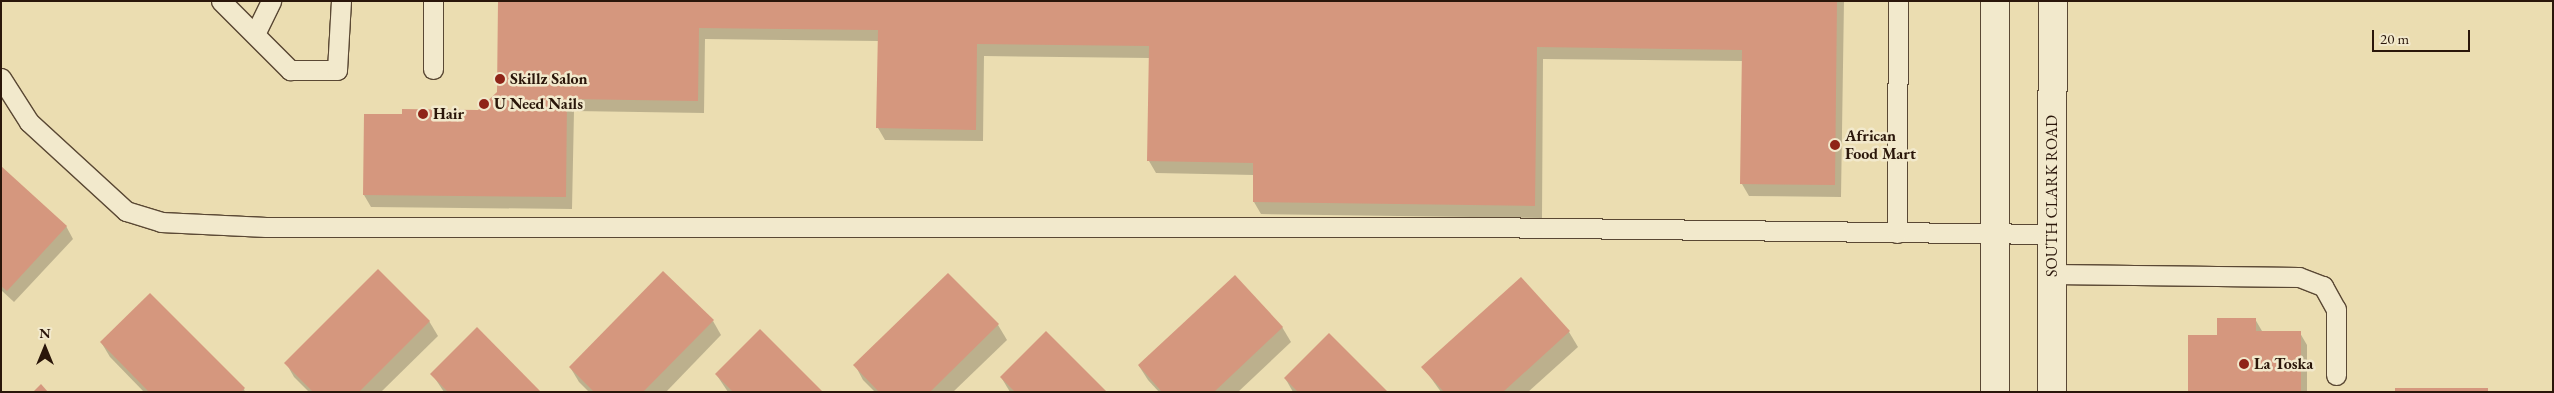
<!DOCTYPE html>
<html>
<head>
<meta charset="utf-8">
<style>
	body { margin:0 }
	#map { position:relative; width:2554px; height:393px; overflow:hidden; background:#ebddb1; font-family:"EB Garamond",serif }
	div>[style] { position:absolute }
	.shadow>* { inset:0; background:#0003 }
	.building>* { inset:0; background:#d5977e; transform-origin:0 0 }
	.roads { filter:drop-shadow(1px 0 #5a4834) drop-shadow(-1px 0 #5a4834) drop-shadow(0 1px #5a4834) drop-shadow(0 -1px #5a4834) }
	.lane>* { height:19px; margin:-9.5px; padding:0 9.5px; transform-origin:9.5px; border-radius:9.5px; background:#f2e9cc }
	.secondary>* { height:28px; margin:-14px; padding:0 14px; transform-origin:14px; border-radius:14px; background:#f2e9cc }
	.dots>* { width:14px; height:14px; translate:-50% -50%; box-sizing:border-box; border:2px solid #f2e9cc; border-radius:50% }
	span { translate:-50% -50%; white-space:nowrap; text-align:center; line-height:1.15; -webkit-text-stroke:5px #f2e9cc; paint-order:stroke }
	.poi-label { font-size:16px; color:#2a160a; font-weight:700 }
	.left { translate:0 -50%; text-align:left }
	.street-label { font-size:16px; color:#2a160a }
	.frame { position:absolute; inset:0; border:2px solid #2a160a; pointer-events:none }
	.north { position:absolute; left:20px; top:323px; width:50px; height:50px; -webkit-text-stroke:4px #f2e9cc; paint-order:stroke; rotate:0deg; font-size:14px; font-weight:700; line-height:20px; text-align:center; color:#2a160a }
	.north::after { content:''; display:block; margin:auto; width:18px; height:22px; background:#2a160a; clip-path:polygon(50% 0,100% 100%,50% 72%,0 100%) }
	.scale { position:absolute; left:2372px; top:30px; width:98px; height:22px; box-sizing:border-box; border:2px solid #2a160a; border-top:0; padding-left:6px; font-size:15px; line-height:18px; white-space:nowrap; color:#2a160a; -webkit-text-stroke:4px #f2e9cc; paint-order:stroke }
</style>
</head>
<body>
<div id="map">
	<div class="shadow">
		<i style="clip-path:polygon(499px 1px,1844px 1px,1841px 197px,1749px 196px,1742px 184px,1743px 61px,1543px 59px,1542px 218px,1261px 214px,1254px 202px,1254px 175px,1156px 173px,1149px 161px,1150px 58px,984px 56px,983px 141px,885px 140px,878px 128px,879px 41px,705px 39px,704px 113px,574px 111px,572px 209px,371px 207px,364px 195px,403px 116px,479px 111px,498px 92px)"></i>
		<i style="clip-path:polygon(1px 167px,66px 226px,73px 239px,14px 302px,1px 290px)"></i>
		<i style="clip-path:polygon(948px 274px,998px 325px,1007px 340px,953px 392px,875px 392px,863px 380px,855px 365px)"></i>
		<i style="clip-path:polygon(1521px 279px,1569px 332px,1578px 347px,1528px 392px,1441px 392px,1423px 367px)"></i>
		<i style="clip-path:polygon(2255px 319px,2262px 331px,2300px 333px,2307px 345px,2307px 392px,2189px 392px,2219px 336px)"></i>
		<i style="clip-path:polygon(429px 321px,438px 336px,381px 392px,309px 392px,294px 377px,286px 363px)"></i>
		<i style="clip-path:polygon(713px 321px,721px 335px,666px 392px,589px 392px,579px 382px,570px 367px)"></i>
		<i style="clip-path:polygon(1282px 327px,1291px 342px,1238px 392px,1159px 392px,1148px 380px,1139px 366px)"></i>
		<i style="clip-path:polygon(101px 342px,244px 389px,245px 392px,144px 392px,110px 357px)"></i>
		<i style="clip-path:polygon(432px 374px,540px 392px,444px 392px)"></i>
		<i style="clip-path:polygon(716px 374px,821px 392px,728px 392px)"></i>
		<i style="clip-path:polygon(1001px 377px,1105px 392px,1010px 392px)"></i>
		<i style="clip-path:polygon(1285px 378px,1386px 392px,1293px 392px)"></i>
	</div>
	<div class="building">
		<i style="clip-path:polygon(498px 1px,1837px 1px,1835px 185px,1740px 184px,1742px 50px,1537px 47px,1535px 206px,1253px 202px,1253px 163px,1147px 161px,1149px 46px,977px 44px,976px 130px,876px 128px,878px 30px,699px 28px,698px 101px,567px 99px,566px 197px,363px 195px,364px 114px,402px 114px,402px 109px,478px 110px,497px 92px)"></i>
		<i style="clip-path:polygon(1px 166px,67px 226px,7px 291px,1px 286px)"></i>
		<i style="clip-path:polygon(378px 269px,430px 321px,359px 392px,313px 392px,284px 363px)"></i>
		<i style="clip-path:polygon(663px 271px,714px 320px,643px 392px,594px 392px,569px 367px)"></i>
		<i style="clip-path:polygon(948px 273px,999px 324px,930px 392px,879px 392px,853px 365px)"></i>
		<i style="clip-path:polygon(1235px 275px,1283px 327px,1214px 392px,1162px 392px,1138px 365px)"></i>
		<i style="clip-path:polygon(1521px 277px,1570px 331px,1503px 392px,1444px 392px,1421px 367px)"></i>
		<i style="clip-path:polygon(150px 293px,245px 388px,241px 392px,149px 392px,100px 342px)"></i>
		<i style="clip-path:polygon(2217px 318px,2256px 318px,2256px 331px,2301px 331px,2301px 392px,2188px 392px,2188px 335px,2217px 335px)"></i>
		<i style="clip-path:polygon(477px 327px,541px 392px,448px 392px,430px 374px)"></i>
		<i style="clip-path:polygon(760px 329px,823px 392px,733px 392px,715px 374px)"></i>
		<i style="clip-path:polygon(1046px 331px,1107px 392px,1015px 392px,1000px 377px)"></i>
		<i style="clip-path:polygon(1329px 333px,1388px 392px,1298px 392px,1284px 378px)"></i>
		<i style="clip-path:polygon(41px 384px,48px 392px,33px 392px)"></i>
		<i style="left:2395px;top:388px;width:93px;height:4px"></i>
	</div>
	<div class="roads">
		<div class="lane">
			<i style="left:221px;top:1px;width:98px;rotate:45deg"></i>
			<i style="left:290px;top:70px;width:47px"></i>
			<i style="left:337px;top:70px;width:69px;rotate:-86.7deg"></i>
			<i style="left:433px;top:1px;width:68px;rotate:90deg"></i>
			<i style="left:255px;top:34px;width:37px;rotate:-64deg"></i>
			<i style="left:1px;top:78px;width:52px;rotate:57.5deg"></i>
			<i style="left:29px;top:122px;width:132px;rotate:42.5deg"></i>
			<i style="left:126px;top:211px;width:37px;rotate:17deg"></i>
			<i style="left:161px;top:222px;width:105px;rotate:2.7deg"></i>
			<i style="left:266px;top:227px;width:1212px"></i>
			<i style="left:1478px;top:227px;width:575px;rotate:0.7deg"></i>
			<i style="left:1897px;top:233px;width:232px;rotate:-89.8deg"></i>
			<i style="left:2052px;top:274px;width:247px;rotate:0.7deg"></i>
			<i style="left:2299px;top:277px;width:26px;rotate:21deg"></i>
			<i style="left:2323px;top:286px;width:26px;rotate:61deg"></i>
			<i style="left:2336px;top:309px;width:66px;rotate:90deg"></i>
		</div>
		<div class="secondary">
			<i style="left:1995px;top:392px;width:391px;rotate:-90deg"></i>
			<i style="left:2052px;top:392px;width:391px;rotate:-89.9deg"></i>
		</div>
	</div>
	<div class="dots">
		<i style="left:500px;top:79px;background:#8f2418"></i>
		<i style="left:484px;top:104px;background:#8f2418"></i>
		<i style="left:423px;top:114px;background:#8f2418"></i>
		<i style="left:1835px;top:145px;background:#8f2418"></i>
		<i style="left:2244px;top:364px;background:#8f2418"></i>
	</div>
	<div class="poi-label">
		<span class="left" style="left:510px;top:79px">Skillz Salon</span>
		<span class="left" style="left:494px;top:104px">U Need Nails</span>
		<span class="left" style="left:433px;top:114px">Hair</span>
		<span class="left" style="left:1845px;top:145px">African<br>Food Mart</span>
		<span class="left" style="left:2254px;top:364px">La Toska</span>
	</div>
	<div class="street-label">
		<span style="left:2052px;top:196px;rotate:-90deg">SOUTH CLARK ROAD</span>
	</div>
	<div class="frame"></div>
	<div class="north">N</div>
	<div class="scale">20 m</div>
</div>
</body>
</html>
